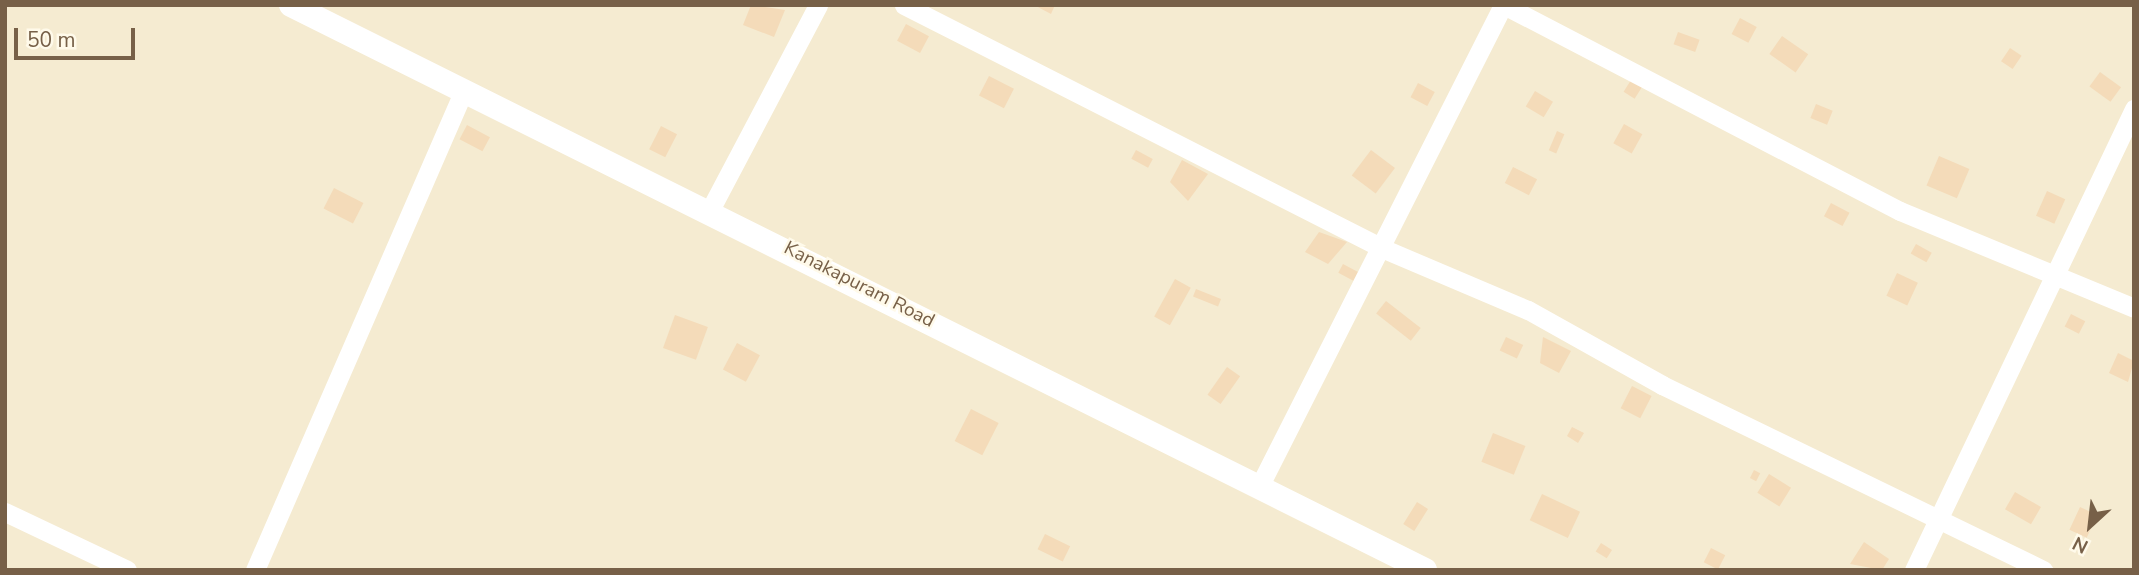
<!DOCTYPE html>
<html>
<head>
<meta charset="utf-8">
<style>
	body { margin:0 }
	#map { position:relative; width:2139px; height:575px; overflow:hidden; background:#fdf8e3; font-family:"Nunito Sans",sans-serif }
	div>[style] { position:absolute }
	.residential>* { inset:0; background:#f5ebd1; transform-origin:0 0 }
	.building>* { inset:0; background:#f4dbb9; transform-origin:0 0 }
	.minor>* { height:19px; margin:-9.5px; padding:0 9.5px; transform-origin:9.5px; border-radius:9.5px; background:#fff }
	.tertiary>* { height:24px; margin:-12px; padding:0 12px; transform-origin:12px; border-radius:12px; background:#fff }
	span { translate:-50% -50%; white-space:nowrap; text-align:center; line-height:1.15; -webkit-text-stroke:5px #fffaea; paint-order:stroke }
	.street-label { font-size:19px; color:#776048 }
	.frame { position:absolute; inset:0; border:7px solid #776048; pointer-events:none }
	.north { position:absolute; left:2055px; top:491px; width:70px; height:70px; -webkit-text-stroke:5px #fffaea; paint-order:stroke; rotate:207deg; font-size:19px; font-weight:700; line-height:28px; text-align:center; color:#776048 }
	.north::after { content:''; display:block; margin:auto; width:24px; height:32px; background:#776048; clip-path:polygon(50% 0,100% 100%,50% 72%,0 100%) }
	.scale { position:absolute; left:14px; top:28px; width:121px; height:32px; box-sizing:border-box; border:4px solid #776048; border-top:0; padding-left:9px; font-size:21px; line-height:24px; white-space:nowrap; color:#776048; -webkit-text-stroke:5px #fffaea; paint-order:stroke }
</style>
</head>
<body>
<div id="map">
	<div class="residential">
		<i style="left:5px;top:5px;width:2129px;height:565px"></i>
	</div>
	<div class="building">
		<i style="clip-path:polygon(751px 5px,785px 10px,774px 37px,743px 25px)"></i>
		<i style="clip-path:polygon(1034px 5px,1055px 5px,1051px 14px)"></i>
		<i style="left:1740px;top:18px;width:19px;height:18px;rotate:28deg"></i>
		<i style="left:906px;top:24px;width:26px;height:19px;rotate:28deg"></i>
		<i style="left:1678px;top:32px;width:23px;height:13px;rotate:20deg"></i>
		<i style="left:1782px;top:36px;width:32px;height:22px;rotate:35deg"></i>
		<i style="left:2010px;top:48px;width:14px;height:16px;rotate:34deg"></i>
		<i style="left:2100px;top:72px;width:26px;height:18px;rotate:36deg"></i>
		<i style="left:989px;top:76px;width:28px;height:22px;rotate:27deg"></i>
		<i style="left:1631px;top:80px;width:13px;height:14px;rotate:32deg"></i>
		<i style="left:1418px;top:83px;width:19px;height:16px;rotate:28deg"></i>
		<i style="left:1535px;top:91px;width:21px;height:18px;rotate:31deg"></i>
		<i style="left:1816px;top:104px;width:18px;height:15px;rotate:22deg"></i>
		<i style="left:1624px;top:124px;width:21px;height:22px;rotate:29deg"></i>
		<i style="left:467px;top:125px;width:26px;height:16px;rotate:28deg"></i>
		<i style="left:661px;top:126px;width:18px;height:26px;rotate:27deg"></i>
		<i style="left:1557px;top:131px;width:8px;height:21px;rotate:23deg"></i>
		<i style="left:1136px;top:150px;width:19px;height:10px;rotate:28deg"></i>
		<i style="left:1371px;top:150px;width:30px;height:32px;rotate:37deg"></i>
		<i style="left:1939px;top:156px;width:33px;height:32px;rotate:23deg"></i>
		<i style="clip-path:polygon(1182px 160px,1208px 174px,1188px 201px,1170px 182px)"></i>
		<i style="left:1513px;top:167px;width:27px;height:18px;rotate:27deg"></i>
		<i style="left:334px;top:188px;width:33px;height:23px;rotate:27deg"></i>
		<i style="left:2047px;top:191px;width:20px;height:27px;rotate:24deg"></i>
		<i style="left:1831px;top:203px;width:21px;height:15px;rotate:28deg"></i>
		<i style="clip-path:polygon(1319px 232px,1347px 242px,1328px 264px,1305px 252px)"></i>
		<i style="left:1916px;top:244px;width:18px;height:11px;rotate:29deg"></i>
		<i style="left:1343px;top:264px;width:17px;height:10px;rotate:28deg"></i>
		<i style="left:1897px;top:273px;width:23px;height:25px;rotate:25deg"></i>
		<i style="left:1175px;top:279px;width:18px;height:43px;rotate:29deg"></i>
		<i style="left:1196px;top:289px;width:27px;height:8px;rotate:22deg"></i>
		<i style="left:1386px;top:301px;width:44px;height:16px;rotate:38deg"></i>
		<i style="left:2071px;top:314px;width:16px;height:14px;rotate:27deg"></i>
		<i style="left:675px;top:315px;width:35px;height:35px;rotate:20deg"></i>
		<i style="left:1506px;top:337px;width:19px;height:15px;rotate:25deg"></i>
		<i style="clip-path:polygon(1543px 337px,1571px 351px,1559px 373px,1540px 363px)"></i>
		<i style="left:737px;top:343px;width:26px;height:30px;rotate:28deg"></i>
		<i style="clip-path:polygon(2118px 353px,2134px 361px,2128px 382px,2109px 373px)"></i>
		<i style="left:1227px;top:367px;width:16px;height:34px;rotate:35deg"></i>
		<i style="left:1632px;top:386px;width:22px;height:25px;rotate:27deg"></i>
		<i style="left:971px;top:409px;width:31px;height:36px;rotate:27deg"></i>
		<i style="clip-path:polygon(1572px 427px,1584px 433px,1578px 443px,1567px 436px)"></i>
		<i style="left:1493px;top:433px;width:35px;height:31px;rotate:22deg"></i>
		<i style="left:1754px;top:470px;width:7px;height:9px;rotate:27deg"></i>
		<i style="left:1769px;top:474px;width:26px;height:22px;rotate:32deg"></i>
		<i style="left:2015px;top:492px;width:30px;height:20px;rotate:30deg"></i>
		<i style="left:1542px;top:494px;width:42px;height:29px;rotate:25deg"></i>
		<i style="left:1417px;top:502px;width:13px;height:26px;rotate:32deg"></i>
		<i style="left:2080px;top:507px;width:19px;height:25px;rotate:25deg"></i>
		<i style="left:1045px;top:534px;width:28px;height:17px;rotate:26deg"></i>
		<i style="clip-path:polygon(1864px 542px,1889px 559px,1882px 570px,1850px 564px)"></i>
		<i style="left:1601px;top:543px;width:13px;height:10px;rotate:32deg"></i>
		<i style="left:1711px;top:548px;width:16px;height:16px;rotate:27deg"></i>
	</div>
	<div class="minor">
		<i style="left:904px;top:5px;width:538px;rotate:26.95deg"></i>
		<i style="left:1384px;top:249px;width:156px;rotate:23deg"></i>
		<i style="left:1528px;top:310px;width:154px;rotate:29.2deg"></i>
		<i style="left:1662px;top:385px;width:424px;rotate:25.9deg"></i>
		<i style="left:1504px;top:5px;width:446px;rotate:27.5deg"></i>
		<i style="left:1900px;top:211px;width:253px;rotate:22.5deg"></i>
		<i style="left:710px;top:210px;width:232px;rotate:-62.2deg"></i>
		<i style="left:1259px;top:487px;width:540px;rotate:-63.15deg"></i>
		<i style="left:5px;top:512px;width:135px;rotate:25.4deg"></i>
		<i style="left:255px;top:570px;width:524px;rotate:-66.47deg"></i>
		<i style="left:1914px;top:570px;width:511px;rotate:-64.49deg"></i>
	</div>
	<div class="tertiary">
		<i style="left:291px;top:5px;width:1267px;rotate:26.48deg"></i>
	</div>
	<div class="street-label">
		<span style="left:859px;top:285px;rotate:27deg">Kanakapuram Road</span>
	</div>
	<div class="frame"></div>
	<div class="north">N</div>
	<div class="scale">50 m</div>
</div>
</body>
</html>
